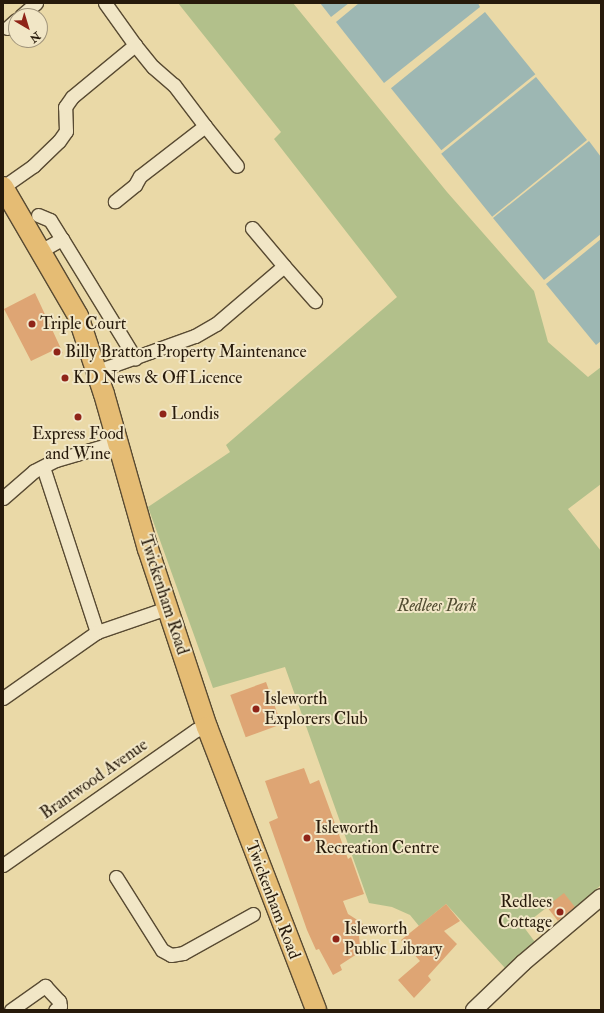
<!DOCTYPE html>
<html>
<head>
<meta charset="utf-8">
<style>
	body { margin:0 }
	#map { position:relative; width:604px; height:1013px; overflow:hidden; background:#ead9a7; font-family:"IM FELL Double Pica",serif }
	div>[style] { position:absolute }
	.green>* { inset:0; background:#b2c08b }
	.water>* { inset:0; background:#9db7b3; transform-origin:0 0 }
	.building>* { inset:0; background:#dea574; transform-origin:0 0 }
	.roads { filter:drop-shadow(1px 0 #584a32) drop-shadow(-1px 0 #584a32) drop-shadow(0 1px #584a32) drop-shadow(0 -1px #584a32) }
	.minor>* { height:13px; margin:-6.5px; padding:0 6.5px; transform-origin:6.5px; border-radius:6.5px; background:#f1e6c6 }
	.tertiary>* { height:16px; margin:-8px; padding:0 8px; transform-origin:8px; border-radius:8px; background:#f1e6c6 }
	.primary>* { height:20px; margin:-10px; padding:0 10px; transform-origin:10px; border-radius:10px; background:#e5bc74 }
	.dots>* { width:11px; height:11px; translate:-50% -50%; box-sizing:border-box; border:2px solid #f1e6c6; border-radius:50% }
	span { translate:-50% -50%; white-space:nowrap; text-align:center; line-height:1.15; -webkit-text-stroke:4px #f1e6c6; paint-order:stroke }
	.poi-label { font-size:17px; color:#271a0b }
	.left { translate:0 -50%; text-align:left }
	.right { translate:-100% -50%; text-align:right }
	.street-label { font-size:17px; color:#271a0b }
	.park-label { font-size:17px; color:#514c31; font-style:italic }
	.frame { position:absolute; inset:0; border:4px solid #271a0b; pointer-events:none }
	.north { position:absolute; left:8px; top:8px; width:40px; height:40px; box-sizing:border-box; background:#f1e6c6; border:1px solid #a0947b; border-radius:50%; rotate:142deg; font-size:11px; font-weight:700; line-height:16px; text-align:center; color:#271a0b }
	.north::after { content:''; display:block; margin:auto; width:14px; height:18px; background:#8f2418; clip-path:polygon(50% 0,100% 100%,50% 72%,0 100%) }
</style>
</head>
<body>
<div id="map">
	<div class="green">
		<i style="clip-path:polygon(178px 3px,293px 3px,447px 192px,534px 291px,548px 342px,588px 377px,601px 367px,601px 484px,568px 509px,601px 551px,601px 885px,575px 908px,564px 894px,523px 926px,535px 942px,505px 968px,446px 904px,419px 926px,410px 915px,392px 907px,369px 903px,285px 667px,213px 688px,148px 507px,230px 452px,226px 445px,397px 297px,274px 139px,281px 132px)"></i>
	</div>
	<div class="water">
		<i style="clip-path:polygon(320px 3px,349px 3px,331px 17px)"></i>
		<i style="clip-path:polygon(359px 3px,478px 3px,480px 7px,384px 83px,336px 22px)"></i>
		<i style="left:485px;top:12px;width:80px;height:121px;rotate:51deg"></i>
		<i style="left:536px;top:77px;width:81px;height:122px;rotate:51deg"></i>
		<i style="clip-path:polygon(589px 141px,601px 157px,601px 234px,544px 280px,493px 218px)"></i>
		<i style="clip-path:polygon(601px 239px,601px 341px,596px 345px,546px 284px)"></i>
	</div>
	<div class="building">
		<i style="clip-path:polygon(35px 293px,63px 353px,54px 357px,52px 351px,31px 361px,4px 309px)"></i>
		<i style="left:266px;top:682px;width:45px;height:38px;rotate:70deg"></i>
		<i style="clip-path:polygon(304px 768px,310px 784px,319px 780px,348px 859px,351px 857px,364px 894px,343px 901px,348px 914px,362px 923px,369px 933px,359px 936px,360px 947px,357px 954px,340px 965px,342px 970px,333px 975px,319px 949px,316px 950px,307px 930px,269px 822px,278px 818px,265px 781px)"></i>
		<i style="left:564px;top:893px;width:18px;height:22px;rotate:52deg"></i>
		<i style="clip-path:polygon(446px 904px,460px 921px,444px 931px,457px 944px,428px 976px,431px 980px,414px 998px,398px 980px,420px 961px,401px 940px)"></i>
	</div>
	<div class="roads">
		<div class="minor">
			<i style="left:105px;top:3px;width:52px;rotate:54.5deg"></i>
			<i style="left:21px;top:16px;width:20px;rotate:-41deg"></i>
			<i style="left:7px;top:28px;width:12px;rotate:-42deg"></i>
			<i style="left:205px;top:126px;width:51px;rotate:51.3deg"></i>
			<i style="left:3px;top:187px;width:37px;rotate:-35deg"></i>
			<i style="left:33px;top:166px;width:36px;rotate:-44deg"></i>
			<i style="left:59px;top:141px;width:12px;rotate:-55deg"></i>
			<i style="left:66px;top:131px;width:24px;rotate:-92deg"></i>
			<i style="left:65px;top:107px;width:12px;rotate:-55deg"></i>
			<i style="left:72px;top:97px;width:82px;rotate:-39.5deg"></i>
			<i style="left:135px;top:45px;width:28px;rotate:51deg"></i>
			<i style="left:153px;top:67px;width:28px;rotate:41deg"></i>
			<i style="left:174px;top:85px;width:51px;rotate:52.9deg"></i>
			<i style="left:205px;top:126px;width:82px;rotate:142.4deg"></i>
			<i style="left:140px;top:176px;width:10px;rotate:119deg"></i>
			<i style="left:135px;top:185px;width:26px;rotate:141deg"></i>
			<i style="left:38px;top:215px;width:13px;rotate:23deg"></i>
			<i style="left:50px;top:220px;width:22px;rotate:58deg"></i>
			<i style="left:252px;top:228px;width:50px;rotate:49.9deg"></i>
			<i style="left:42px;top:250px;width:23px;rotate:-29deg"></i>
			<i style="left:62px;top:239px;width:140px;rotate:58.5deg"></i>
			<i style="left:97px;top:371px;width:104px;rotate:-19.7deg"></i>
			<i style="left:195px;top:336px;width:24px;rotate:-30deg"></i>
			<i style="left:216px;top:324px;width:89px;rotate:-40.5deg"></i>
			<i style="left:284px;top:266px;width:47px;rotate:48.5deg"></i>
			<i style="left:43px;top:467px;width:174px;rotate:71.9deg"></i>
			<i style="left:3px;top:498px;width:41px;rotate:-41.1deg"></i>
			<i style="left:34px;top:471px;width:25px;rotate:-27deg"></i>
			<i style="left:56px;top:460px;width:64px;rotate:-16.4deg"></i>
			<i style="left:3px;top:698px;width:115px;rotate:-35.1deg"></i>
			<i style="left:97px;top:632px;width:74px;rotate:-18.9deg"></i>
			<i style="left:3px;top:865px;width:236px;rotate:-35deg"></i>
			<i style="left:196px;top:730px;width:11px;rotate:-15deg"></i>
			<i style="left:116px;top:877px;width:86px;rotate:57.8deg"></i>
			<i style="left:162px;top:950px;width:10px;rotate:29deg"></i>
			<i style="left:171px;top:955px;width:12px;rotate:-9deg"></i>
			<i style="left:183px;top:953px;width:80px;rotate:-29.1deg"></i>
			<i style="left:11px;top:1010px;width:42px;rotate:-35.2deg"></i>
			<i style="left:45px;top:986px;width:21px;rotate:47deg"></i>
			<i style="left:59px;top:1001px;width:5px;rotate:79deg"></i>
			<i style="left:60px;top:1006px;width:6px;rotate:141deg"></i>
		</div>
		<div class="tertiary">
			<i style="left:474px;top:1010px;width:68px;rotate:-43.8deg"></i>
			<i style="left:523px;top:963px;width:102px;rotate:-40.2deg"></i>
		</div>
		<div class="primary">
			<i style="left:3px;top:187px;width:149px;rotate:59.8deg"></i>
			<i style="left:78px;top:316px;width:82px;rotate:71.6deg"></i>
			<i style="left:104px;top:394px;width:161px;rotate:74.2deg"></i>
			<i style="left:148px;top:549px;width:188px;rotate:71.7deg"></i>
			<i style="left:207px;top:727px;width:303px;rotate:68.9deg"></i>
		</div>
	</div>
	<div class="dots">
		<i style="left:32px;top:324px;background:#8f2418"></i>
		<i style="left:57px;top:352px;background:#8f2418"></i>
		<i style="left:65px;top:378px;background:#8f2418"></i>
		<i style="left:163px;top:414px;background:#8f2418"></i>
		<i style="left:78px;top:417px;background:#8f2418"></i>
		<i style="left:256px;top:709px;background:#8f2418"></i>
		<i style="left:307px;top:838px;background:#8f2418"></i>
		<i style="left:560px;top:912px;background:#8f2418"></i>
		<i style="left:336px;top:939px;background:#8f2418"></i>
	</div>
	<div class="poi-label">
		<span class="left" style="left:40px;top:324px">Triple Court</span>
		<span class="left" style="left:65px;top:352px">Billy Bratton Property Maintenance</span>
		<span class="left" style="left:73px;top:378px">KD News &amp; Off Licence</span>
		<span class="left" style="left:171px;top:414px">Londis</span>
		<span style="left:78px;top:444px">Express Food<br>and Wine</span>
		<span class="left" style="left:264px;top:709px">Isleworth<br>Explorers Club</span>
		<span class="left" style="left:315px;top:838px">Isleworth<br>Recreation Centre</span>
		<span class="right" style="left:552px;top:912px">Redlees<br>Cottage</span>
		<span class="left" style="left:344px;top:939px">Isleworth<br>Public Library</span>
	</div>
	<div class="street-label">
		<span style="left:164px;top:595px;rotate:72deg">Twickenham Road</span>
		<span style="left:94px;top:779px;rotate:-35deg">Brantwood Avenue</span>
		<span style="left:273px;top:900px;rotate:69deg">Twickenham Road</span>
	</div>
	<div class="park-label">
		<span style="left:437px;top:606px">Redlees Park</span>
	</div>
	<div class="frame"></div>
	<div class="north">N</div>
</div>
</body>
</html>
